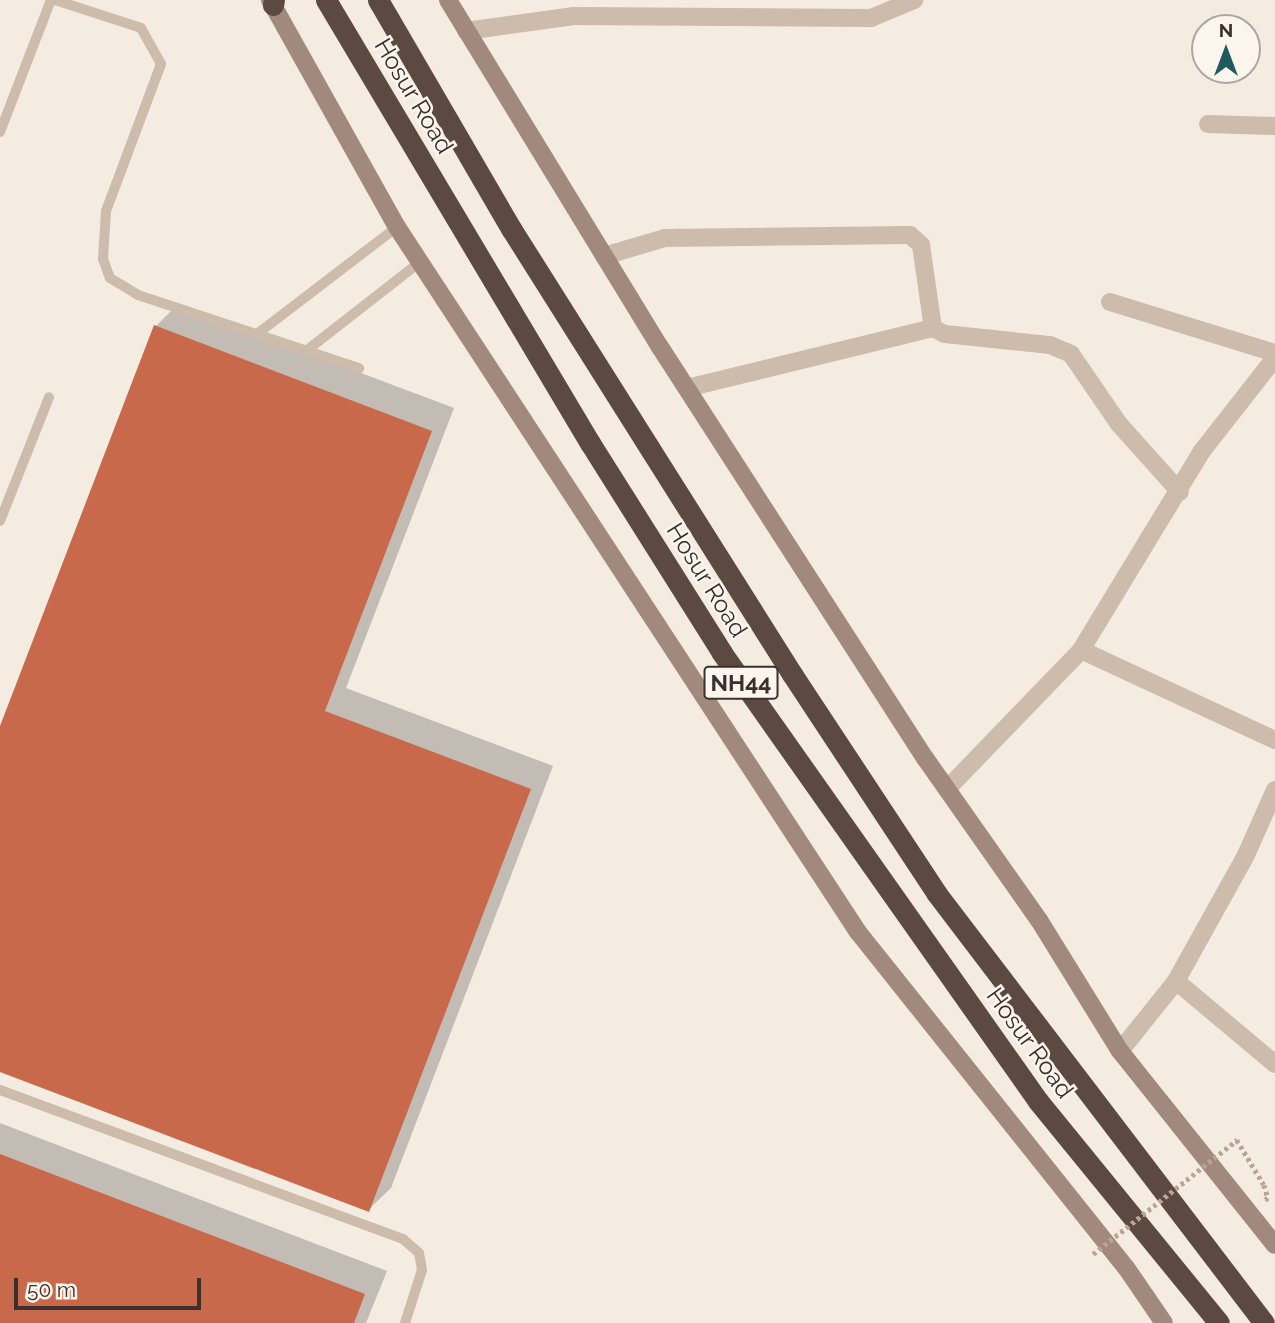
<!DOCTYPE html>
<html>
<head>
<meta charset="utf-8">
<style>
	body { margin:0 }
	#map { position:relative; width:1275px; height:1323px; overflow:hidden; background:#f4ebe1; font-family:Raleway,sans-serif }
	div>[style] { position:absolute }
	.shadow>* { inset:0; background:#0003 }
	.building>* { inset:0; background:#c8694b }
	.path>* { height:4.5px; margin-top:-2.25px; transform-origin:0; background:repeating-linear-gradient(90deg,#b9a596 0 3.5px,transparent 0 7px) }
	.lane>* { height:10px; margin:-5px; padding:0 5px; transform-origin:5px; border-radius:5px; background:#cdbbac }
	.street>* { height:18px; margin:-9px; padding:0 9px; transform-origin:9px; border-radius:9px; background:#cdbbac }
	.secondary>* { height:18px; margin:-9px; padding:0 9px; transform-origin:9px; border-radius:9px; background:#a18a7d }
	.highway>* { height:21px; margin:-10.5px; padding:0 10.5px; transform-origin:10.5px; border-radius:10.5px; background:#5c4a42 }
	.path-bridge>* { height:4.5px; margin-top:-2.25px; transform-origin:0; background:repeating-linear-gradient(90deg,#b9a596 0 3.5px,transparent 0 7px) }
	span { translate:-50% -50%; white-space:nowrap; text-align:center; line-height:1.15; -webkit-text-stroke:5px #fbf5ee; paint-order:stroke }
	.shield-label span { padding:2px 5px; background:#fbf5ee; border:2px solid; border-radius:5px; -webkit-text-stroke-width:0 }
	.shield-label { font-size:23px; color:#3b302b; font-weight:700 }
	.street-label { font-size:24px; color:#3b302b }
	.north { position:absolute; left:1191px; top:14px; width:70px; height:70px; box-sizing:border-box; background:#fbf5ee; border:2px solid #aea6a0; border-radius:50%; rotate:0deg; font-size:19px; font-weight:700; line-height:28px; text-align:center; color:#3b302b }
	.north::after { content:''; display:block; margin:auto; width:24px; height:32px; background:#1f5a5e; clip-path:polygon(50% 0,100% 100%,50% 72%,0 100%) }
	.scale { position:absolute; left:14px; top:1278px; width:187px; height:32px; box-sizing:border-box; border:4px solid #3b302b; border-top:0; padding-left:9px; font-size:21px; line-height:24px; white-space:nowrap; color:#3b302b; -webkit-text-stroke:5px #fbf5ee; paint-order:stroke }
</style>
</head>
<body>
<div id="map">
	<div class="shadow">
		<i style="clip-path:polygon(178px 304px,454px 408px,346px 688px,553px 766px,391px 1188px,368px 1210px,0 1070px,0 731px,156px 326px)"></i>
		<i style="clip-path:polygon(0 1123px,387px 1271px,366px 1323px,0 1323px)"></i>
	</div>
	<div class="building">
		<i style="clip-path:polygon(154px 325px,432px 431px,325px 711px,531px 789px,369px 1212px,0 1072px,0 726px)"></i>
		<i style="clip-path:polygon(0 1154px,365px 1294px,354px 1323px,0 1323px)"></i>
	</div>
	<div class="path">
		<i style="left:1237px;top:1140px;width:52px;rotate:59deg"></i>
		<i style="left:1264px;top:1185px;width:14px;rotate:73deg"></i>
		<i style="left:1268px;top:1198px;width:6px;rotate:141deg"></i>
	</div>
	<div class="lane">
		<i style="left:55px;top:0;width:90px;rotate:18deg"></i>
		<i style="left:141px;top:28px;width:41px;rotate:60.9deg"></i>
		<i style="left:161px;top:64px;width:157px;rotate:110.5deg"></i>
		<i style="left:106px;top:211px;width:48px;rotate:93.6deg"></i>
		<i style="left:103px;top:259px;width:20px;rotate:70deg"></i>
		<i style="left:110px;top:278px;width:33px;rotate:31deg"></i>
		<i style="left:138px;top:295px;width:233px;rotate:18.3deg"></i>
		<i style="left:0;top:132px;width:142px;rotate:-68.9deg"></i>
		<i style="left:257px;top:334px;width:176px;rotate:-37.4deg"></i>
		<i style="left:306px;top:351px;width:145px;rotate:-38deg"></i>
		<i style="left:0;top:521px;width:133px;rotate:-68.4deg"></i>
		<i style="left:0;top:1090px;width:430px;rotate:20.3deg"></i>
		<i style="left:403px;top:1239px;width:21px;rotate:41deg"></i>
		<i style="left:419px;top:1253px;width:17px;rotate:80deg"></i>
		<i style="left:422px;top:1270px;width:56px;rotate:107.8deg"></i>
	</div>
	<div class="street">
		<i style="left:466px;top:31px;width:109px;rotate:-7.9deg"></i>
		<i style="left:574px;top:16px;width:297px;rotate:0.4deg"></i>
		<i style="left:871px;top:18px;width:47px;rotate:-22.7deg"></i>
		<i style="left:1208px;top:124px;width:67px;rotate:1.7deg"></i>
		<i style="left:604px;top:256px;width:64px;rotate:-16.4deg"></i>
		<i style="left:665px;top:238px;width:245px;rotate:-0.7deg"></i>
		<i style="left:910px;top:235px;width:15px;rotate:42deg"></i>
		<i style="left:921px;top:245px;width:84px;rotate:81.8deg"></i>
		<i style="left:933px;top:328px;width:13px;rotate:27deg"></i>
		<i style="left:945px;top:334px;width:106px;rotate:6deg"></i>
		<i style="left:1050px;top:345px;width:23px;rotate:23deg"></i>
		<i style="left:1071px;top:354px;width:85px;rotate:55.6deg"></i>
		<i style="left:1119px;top:424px;width:91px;rotate:48.1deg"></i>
		<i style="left:1110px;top:302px;width:173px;rotate:17.2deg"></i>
		<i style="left:687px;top:388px;width:253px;rotate:-13.7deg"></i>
		<i style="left:1081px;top:650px;width:214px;rotate:24.9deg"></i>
		<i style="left:947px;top:789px;width:193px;rotate:-46deg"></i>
		<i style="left:1081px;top:650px;width:233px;rotate:-58.7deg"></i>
		<i style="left:1202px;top:451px;width:118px;rotate:-51.9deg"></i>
		<i style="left:1176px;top:981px;width:129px;rotate:40deg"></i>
		<i style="left:1120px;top:1051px;width:90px;rotate:-51.3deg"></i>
		<i style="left:1176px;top:981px;width:144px;rotate:-60.9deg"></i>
		<i style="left:1246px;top:855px;width:71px;rotate:-66deg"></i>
	</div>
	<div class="secondary">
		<i style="left:270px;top:0;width:260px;rotate:60.8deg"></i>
		<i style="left:397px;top:227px;width:842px;rotate:56.82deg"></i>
		<i style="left:858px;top:932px;width:431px;rotate:51.4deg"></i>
		<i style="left:1127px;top:1269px;width:65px;rotate:55.6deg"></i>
		<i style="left:448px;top:0;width:407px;rotate:58.6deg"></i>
		<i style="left:660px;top:347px;width:489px;rotate:57.2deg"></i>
		<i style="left:925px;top:758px;width:198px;rotate:54.9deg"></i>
		<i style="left:1039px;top:920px;width:154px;rotate:58.3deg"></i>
		<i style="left:1120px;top:1051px;width:248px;rotate:51.4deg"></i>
	</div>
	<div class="highway">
		<i style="left:326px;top:0;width:516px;rotate:59.21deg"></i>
		<i style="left:590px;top:443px;width:248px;rotate:57.8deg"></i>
		<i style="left:722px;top:653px;width:548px;rotate:54.8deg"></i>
		<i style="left:1038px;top:1101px;width:286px;rotate:50.8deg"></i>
		<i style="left:378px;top:0;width:266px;rotate:59.8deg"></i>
		<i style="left:512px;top:230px;width:525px;rotate:57.76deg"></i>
		<i style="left:792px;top:674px;width:263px;rotate:56.6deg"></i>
		<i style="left:937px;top:894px;width:539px;rotate:52.68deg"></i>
		<i style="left:273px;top:5px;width:5px;rotate:-79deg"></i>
	</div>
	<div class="path-bridge">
		<i style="left:1093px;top:1254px;width:184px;rotate:-38.4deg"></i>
	</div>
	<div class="shield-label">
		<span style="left:741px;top:683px">NH44</span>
	</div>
	<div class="street-label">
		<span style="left:414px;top:96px;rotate:59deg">Hosur Road</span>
		<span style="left:707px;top:580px;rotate:58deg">Hosur Road</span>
		<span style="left:1030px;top:1043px;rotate:54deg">Hosur Road</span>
	</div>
	<div class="north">N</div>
	<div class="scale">50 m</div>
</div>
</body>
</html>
